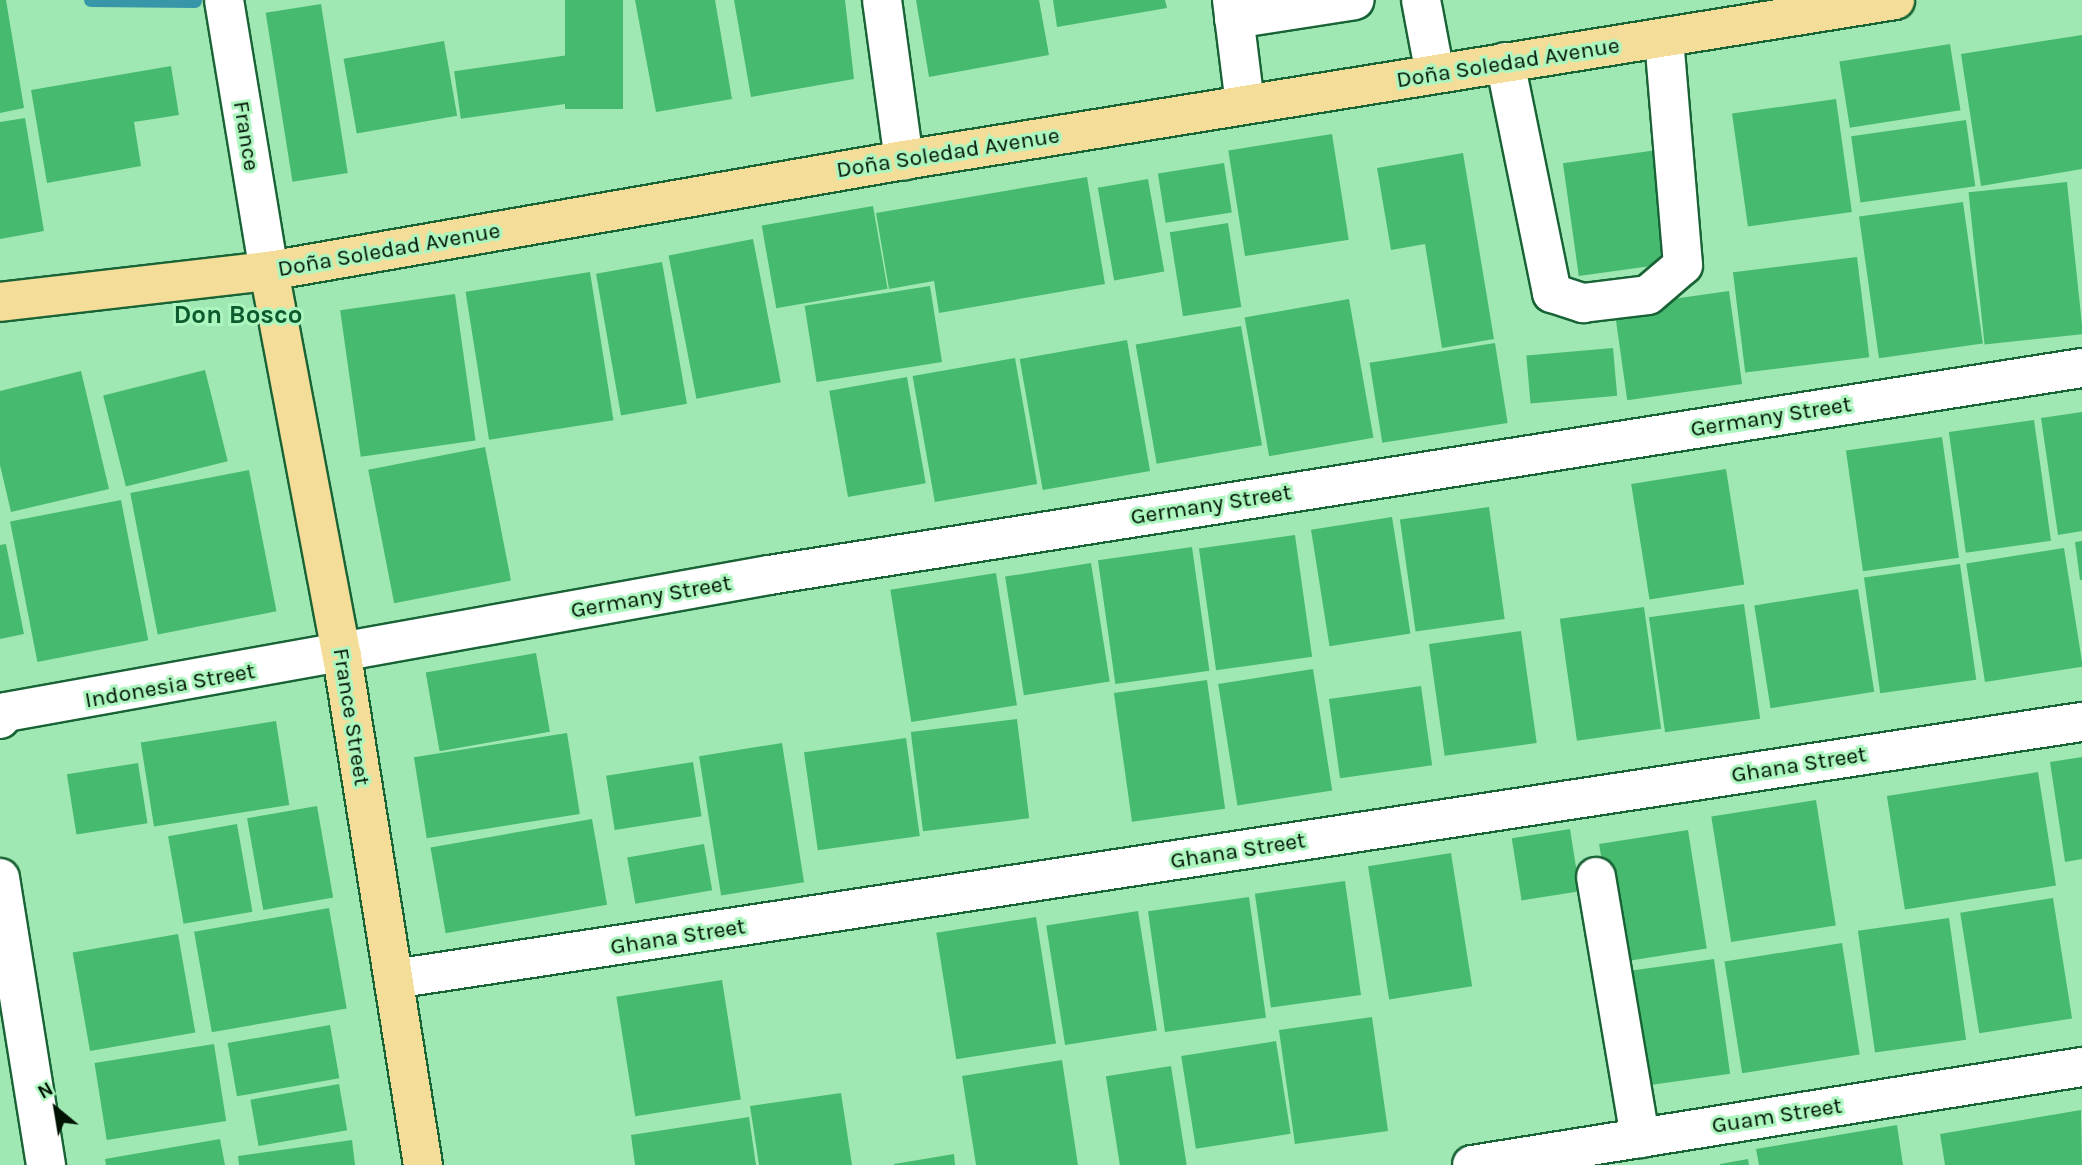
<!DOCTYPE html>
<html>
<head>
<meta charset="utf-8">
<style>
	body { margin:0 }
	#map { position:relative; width:2082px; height:1165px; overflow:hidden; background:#a0e8b3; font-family:Karla,sans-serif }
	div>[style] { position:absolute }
	.stream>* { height:14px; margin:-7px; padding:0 7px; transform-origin:7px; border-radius:7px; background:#3797a8 }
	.building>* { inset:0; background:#46bb6f; transform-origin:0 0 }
	.roads { filter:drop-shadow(2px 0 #196436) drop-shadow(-2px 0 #196436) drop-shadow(0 2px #196436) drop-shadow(0 -2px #196436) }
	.minor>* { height:38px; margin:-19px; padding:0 19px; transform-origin:19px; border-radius:19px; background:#fff }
	.major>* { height:38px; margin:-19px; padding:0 19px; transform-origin:19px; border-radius:19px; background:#f3dd98 }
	span { translate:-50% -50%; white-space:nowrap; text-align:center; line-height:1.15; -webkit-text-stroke:6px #adf6bf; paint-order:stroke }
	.street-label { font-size:23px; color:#001303 }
	.quarter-label { font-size:26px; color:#0c5b2e; font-weight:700 }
	.north { position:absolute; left:21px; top:1074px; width:70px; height:70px; -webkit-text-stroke:5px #adf6bf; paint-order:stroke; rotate:330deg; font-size:19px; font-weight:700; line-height:28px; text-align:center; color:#001303 }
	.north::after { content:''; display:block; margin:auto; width:24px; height:32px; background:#001303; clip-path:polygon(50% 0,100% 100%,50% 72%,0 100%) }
</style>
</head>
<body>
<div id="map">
	<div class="stream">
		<i style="left:91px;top:0;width:104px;rotate:0.6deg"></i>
	</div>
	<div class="building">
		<i style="clip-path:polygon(0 0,6px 0,24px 108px,0 113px)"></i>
		<i style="left:565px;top:0;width:58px;height:109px"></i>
		<i style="clip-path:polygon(635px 0,715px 0,732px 99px,656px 112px)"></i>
		<i style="clip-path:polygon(734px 0,845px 0,854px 79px,751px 97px)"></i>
		<i style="clip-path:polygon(916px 0,1039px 0,1049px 55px,929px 77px)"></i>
		<i style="clip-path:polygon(1053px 0,1165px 0,1167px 8px,1057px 27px)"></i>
		<i style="left:321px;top:4px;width:171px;height:56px;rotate:81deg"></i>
		<i style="clip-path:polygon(2082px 35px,2082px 169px,1981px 186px,1961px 54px)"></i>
		<i style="left:444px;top:41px;width:76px;height:102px;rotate:80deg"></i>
		<i style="left:1950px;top:44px;width:67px;height:112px;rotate:81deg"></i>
		<i style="left:569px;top:55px;width:48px;height:116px;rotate:82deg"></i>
		<i style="clip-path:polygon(171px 66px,179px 115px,134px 122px,141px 166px,47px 183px,31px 90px)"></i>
		<i style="left:1836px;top:99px;width:114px;height:105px;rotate:82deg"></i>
		<i style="clip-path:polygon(25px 118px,44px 231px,0 239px,0 122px)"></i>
		<i style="left:1966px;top:120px;width:67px;height:116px;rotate:82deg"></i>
		<i style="left:1332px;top:134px;width:107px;height:105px;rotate:81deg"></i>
		<i style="left:1657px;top:150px;width:114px;height:95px;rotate:82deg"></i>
		<i style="clip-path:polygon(1463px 153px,1494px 339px,1442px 348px,1425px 244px,1391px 250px,1377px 168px)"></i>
		<i style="left:1224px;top:163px;width:50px;height:67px;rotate:81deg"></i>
		<i style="clip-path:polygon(1087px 177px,1105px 284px,939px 313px,934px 281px,889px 289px,876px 213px)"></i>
		<i style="left:1148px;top:179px;width:94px;height:51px;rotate:80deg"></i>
		<i style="left:2067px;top:182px;width:153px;height:99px;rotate:84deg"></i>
		<i style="left:1963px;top:202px;width:143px;height:105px;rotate:82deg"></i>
		<i style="left:873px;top:206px;width:84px;height:113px;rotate:80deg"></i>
		<i style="left:1228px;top:223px;width:85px;height:59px;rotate:81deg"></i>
		<i style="left:753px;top:239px;width:146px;height:86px;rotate:79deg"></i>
		<i style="left:1857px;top:257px;width:101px;height:125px;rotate:83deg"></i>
		<i style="left:662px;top:262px;width:144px;height:67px;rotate:80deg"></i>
		<i style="left:590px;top:272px;width:150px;height:126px;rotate:81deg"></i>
		<i style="left:930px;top:286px;width:77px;height:127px;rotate:81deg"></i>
		<i style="left:1729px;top:291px;width:94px;height:116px;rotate:82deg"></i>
		<i style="left:455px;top:294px;width:148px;height:116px;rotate:82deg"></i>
		<i style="left:1349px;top:299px;width:141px;height:106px;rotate:80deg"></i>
		<i style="left:1241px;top:326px;width:121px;height:107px;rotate:80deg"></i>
		<i style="left:1127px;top:340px;width:133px;height:109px;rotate:80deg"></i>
		<i style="left:1495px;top:343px;width:81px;height:127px;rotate:81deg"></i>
		<i style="left:1613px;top:348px;width:48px;height:87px;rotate:85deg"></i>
		<i style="left:1015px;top:358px;width:128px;height:104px;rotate:80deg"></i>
		<i style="left:205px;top:370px;width:94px;height:105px;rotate:76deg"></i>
		<i style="clip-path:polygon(81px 371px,109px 489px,11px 512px,0 465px,0 391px)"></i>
		<i style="left:907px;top:377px;width:108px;height:79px;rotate:80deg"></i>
		<i style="clip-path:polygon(2082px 412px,2082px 531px,2058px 535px,2041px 418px)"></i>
		<i style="left:2034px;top:420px;width:122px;height:86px;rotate:82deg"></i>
		<i style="left:1942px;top:437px;width:122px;height:97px;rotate:82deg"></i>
		<i style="left:485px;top:447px;width:136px;height:119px;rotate:79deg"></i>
		<i style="left:1726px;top:469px;width:117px;height:96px;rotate:81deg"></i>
		<i style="left:249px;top:470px;width:144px;height:121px;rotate:79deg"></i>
		<i style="left:121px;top:500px;width:143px;height:113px;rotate:79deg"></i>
		<i style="left:1489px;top:507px;width:113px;height:90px;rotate:82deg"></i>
		<i style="left:1392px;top:517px;width:118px;height:82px;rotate:81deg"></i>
		<i style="left:1295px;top:535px;width:123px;height:97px;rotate:82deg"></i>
		<i style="clip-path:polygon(2082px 541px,2082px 580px,2080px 580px,2075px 542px)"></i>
		<i style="clip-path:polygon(6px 544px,24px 634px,0 639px,0 545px)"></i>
		<i style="left:1192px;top:547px;width:125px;height:95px;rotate:82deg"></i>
		<i style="left:2064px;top:548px;width:120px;height:99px;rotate:81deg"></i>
		<i style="left:1091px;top:563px;width:120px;height:87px;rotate:81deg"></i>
		<i style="left:1960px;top:564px;width:117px;height:97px;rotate:82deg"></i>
		<i style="left:996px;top:573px;width:134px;height:107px;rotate:81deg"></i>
		<i style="left:1858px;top:589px;width:104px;height:105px;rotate:81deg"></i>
		<i style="left:1744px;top:604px;width:116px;height:96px;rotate:82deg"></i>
		<i style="left:1644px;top:607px;width:123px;height:85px;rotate:82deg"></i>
		<i style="left:1521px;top:631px;width:113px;height:93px;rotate:82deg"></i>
		<i style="left:536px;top:653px;width:80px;height:112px;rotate:80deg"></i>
		<i style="left:1313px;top:669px;width:123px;height:96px;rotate:81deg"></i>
		<i style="left:1207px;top:680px;width:130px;height:94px;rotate:82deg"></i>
		<i style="left:1421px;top:686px;width:80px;height:93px;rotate:82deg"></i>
		<i style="left:1017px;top:719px;width:100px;height:107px;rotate:83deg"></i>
		<i style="left:276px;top:721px;width:85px;height:137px;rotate:81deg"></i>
		<i style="left:567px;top:733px;width:82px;height:155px;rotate:81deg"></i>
		<i style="left:906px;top:738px;width:99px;height:103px;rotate:82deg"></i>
		<i style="left:782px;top:743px;width:141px;height:84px;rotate:81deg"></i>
		<i style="clip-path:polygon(2082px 757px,2082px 859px,2065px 862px,2050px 762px)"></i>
		<i style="left:693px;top:762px;width:55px;height:88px;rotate:81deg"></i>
		<i style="left:138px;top:763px;width:61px;height:72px;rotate:81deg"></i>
		<i style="left:2038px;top:772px;width:115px;height:153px;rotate:81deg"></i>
		<i style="left:1816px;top:800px;width:127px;height:106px;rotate:81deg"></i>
		<i style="left:317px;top:806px;width:93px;height:71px;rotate:80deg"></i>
		<i style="left:592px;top:819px;width:87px;height:164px;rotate:80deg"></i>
		<i style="left:237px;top:824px;width:89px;height:70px;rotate:80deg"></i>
		<i style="left:1570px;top:829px;width:63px;height:59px;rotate:81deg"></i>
		<i style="left:1688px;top:830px;width:120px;height:90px;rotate:81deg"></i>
		<i style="left:704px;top:844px;width:47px;height:78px;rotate:80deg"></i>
		<i style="left:1451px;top:853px;width:135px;height:84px;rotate:81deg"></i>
		<i style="left:1345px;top:881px;width:115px;height:91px;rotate:82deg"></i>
		<i style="left:1249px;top:897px;width:122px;height:102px;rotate:82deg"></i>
		<i style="left:2053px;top:898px;width:122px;height:94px;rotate:81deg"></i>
		<i style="left:329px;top:908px;width:102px;height:137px;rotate:80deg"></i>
		<i style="left:1138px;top:911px;width:121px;height:93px;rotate:81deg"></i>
		<i style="left:1036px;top:917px;width:128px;height:101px;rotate:81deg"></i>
		<i style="left:1949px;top:918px;width:123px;height:92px;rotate:82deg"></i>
		<i style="left:178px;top:934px;width:100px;height:107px;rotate:80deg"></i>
		<i style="left:1842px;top:943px;width:113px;height:119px;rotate:81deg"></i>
		<i style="left:1714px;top:959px;width:116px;height:95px;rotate:82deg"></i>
		<i style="left:722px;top:980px;width:121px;height:107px;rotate:81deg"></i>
		<i style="left:1372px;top:1017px;width:115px;height:94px;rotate:82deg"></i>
		<i style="left:330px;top:1025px;width:54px;height:104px;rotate:80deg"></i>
		<i style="left:1276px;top:1041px;width:94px;height:96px;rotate:81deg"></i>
		<i style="left:214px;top:1044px;width:78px;height:121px;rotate:81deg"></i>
		<i style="clip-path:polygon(1062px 1060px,1078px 1165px,976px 1165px,962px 1076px)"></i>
		<i style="left:1171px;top:1066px;width:100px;height:66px;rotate:81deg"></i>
		<i style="left:339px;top:1084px;width:47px;height:90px;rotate:80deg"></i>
		<i style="clip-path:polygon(841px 1093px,852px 1165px,759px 1165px,750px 1106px)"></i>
		<i style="clip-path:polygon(2081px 1110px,2082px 1165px,1945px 1165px,1940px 1134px)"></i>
		<i style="clip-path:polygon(749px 1117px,756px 1165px,635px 1165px,631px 1135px)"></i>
		<i style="clip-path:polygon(1897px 1125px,1903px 1165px,1759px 1165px,1756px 1149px)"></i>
		<i style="clip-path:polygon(220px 1139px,225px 1165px,106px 1165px,105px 1159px)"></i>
		<i style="clip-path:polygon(352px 1140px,355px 1165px,239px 1165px,238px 1156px)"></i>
		<i style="clip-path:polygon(954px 1154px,955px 1165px,894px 1165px,894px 1164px)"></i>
		<i style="clip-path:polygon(1748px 1159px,1749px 1165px,1720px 1165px,1720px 1164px)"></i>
	</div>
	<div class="roads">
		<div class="minor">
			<i style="left:224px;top:0;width:275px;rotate:80.6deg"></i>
			<i style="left:882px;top:0;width:162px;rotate:82.2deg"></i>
			<i style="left:1232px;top:0;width:105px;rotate:82.9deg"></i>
			<i style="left:1421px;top:0;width:75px;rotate:79.3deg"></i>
			<i style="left:1234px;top:19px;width:122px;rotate:-8.9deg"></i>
			<i style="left:1505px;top:62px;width:236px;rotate:78.5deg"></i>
			<i style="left:1552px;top:293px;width:33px;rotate:18deg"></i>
			<i style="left:1583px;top:303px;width:65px;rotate:-7deg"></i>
			<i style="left:1648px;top:295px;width:46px;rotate:-40.6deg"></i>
			<i style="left:1683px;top:265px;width:228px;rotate:-94.8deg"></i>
			<i style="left:0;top:719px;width:9px;rotate:-49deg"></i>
			<i style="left:6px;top:712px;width:775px;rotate:-10.18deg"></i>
			<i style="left:769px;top:575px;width:1329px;rotate:-8.96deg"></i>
			<i style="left:1596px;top:877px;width:265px;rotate:80.4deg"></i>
			<i style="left:0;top:878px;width:291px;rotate:80.9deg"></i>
			<i style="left:394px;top:979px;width:1707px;rotate:-8.66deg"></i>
			<i style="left:1472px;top:1165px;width:618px;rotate:-9.13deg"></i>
		</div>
		<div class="major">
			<i style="left:269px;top:271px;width:392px;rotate:79.3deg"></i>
			<i style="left:342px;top:656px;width:515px;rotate:80.96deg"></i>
			<i style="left:0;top:302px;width:271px;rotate:-6.6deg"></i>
			<i style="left:269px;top:271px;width:645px;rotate:-9.92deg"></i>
			<i style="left:904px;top:160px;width:1004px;rotate:-9.17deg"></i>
		</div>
	</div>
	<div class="street-label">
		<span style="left:1508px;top:63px;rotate:-9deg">Doña Soledad Avenue</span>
		<span style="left:246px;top:136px;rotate:81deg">France</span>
		<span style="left:948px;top:153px;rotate:-9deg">Doña Soledad Avenue</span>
		<span style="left:389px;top:250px;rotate:-10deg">Doña Soledad Avenue</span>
		<span style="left:1771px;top:417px;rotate:-9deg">Germany Street</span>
		<span style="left:1211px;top:505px;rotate:-9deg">Germany Street</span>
		<span style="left:651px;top:597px;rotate:-10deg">Germany Street</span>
		<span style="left:170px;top:686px;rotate:-10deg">Indonesia Street</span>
		<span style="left:351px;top:717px;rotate:81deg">France Street</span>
		<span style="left:1799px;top:765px;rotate:-9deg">Ghana Street</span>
		<span style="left:1238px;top:851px;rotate:-9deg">Ghana Street</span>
		<span style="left:678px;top:937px;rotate:-9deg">Ghana Street</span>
		<span style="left:1777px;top:1116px;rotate:-9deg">Guam Street</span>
	</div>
	<div class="quarter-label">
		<span style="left:238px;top:315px">Don Bosco</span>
	</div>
	<div class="north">N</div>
</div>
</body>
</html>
